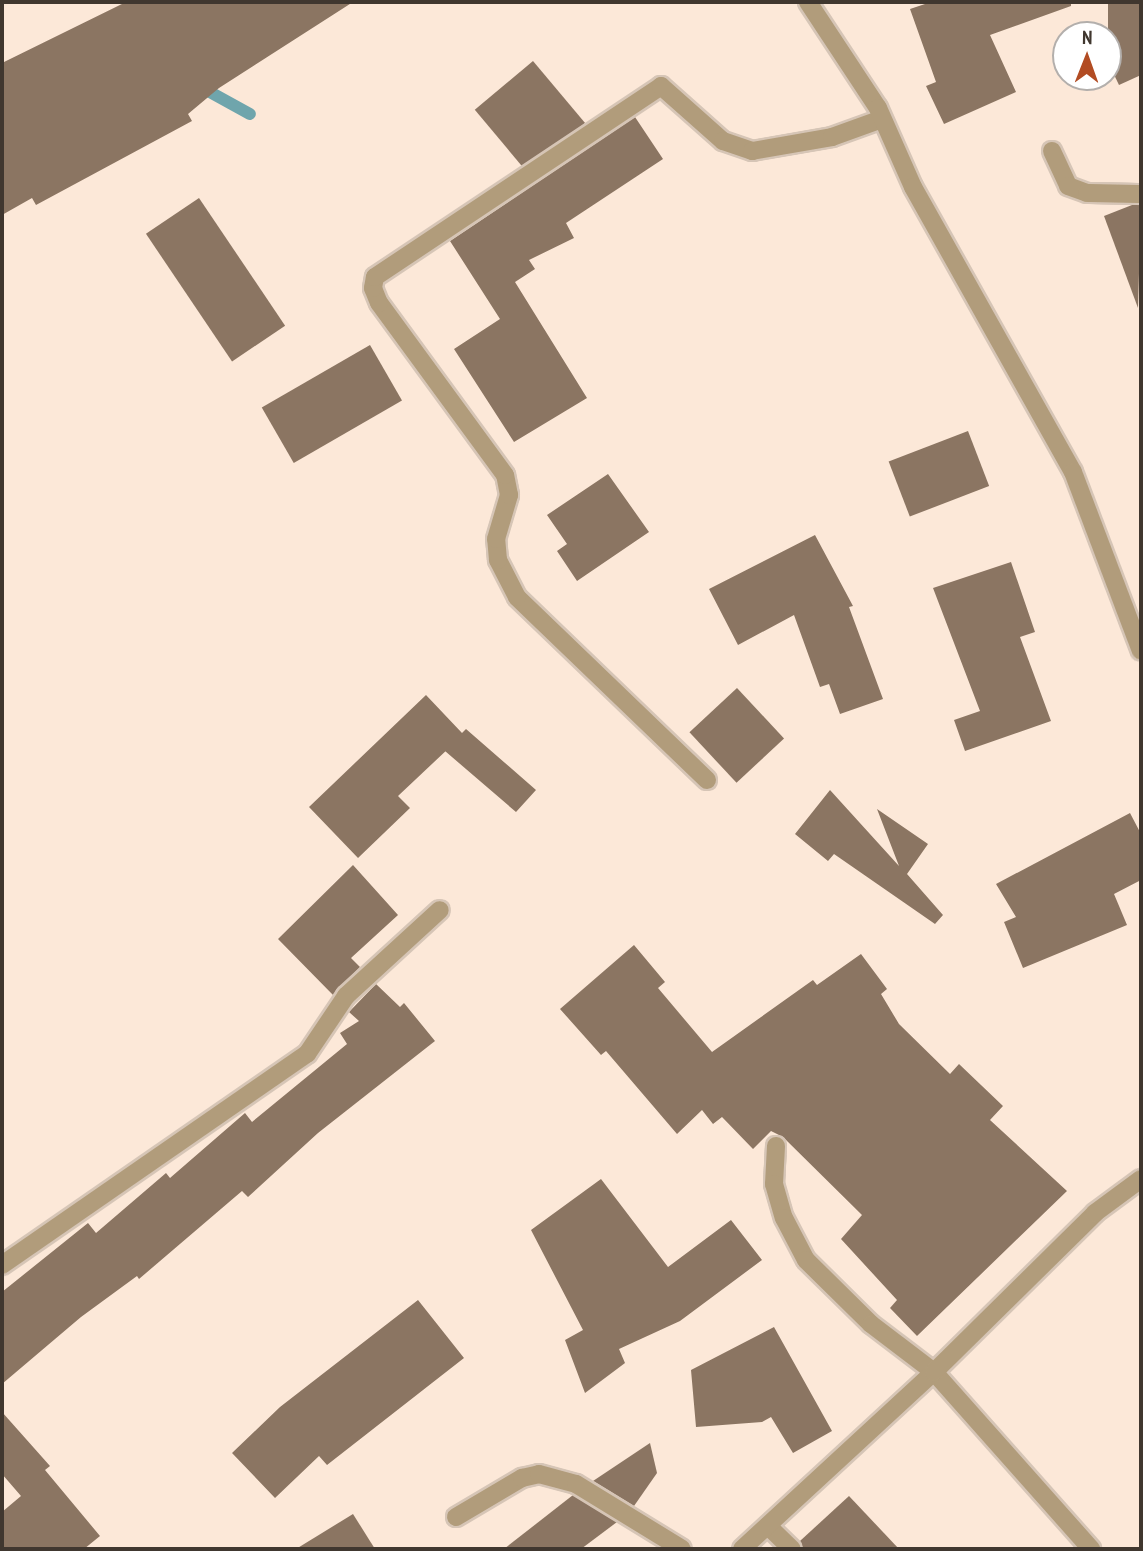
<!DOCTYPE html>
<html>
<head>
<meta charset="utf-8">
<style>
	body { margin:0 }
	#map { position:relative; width:1143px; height:1551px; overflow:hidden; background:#fce8d8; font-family:"PT Sans Narrow",sans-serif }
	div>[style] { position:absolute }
	.stream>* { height:12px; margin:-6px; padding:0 6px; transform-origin:6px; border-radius:6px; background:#6fa5ac }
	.building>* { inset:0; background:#8b7562; transform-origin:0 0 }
	.roads { filter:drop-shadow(2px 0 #d6c5b6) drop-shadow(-2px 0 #d6c5b6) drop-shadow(0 2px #d6c5b6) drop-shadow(0 -2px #d6c5b6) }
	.lane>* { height:18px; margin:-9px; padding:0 9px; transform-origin:9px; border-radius:9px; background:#b19c7b }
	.street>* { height:18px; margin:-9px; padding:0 9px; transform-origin:9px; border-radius:9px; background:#b19c7b }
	span { translate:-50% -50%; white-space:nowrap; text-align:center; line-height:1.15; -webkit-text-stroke:7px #fff; paint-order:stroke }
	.frame { position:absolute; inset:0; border:4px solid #40372f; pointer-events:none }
	.north { position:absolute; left:1052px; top:21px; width:70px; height:70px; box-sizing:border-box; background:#fff; border:2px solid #b3afac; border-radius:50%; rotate:1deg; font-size:19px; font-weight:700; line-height:28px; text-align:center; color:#40372f }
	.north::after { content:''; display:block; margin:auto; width:24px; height:32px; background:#b24c23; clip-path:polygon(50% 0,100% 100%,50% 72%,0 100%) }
</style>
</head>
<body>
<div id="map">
	<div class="stream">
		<i style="left:199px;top:86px;width:58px;rotate:28.8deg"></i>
	</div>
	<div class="building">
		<i style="clip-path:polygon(126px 2px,353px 2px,219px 88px,188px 114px,192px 121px,36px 205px,32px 198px,2px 215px,2px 63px)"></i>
		<i style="clip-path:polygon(931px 2px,1071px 2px,1071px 6px,990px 35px,1016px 92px,944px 124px,926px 86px,936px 82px,910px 9px)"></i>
		<i style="clip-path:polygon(1108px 2px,1141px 2px,1141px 75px,1119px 85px,1108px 62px)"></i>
		<i style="left:533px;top:61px;width:81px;height:76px;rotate:50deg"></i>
		<i style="clip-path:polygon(635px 117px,663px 159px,566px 223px,574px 238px,529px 260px,535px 269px,515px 282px,587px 398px,514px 442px,454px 349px,500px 319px,450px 241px)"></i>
		<i style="left:199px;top:198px;width:154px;height:64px;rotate:56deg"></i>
		<i style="clip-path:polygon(1132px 205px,1141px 205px,1138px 308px,1104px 216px)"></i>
		<i style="left:370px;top:345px;width:64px;height:125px;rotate:60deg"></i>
		<i style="left:968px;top:431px;width:59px;height:85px;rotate:69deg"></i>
		<i style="clip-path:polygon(608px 474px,649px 532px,577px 581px,557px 551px,567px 544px,547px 515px)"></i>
		<i style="clip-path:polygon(815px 535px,853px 606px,849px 607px,883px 699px,840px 714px,829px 684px,820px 687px,794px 615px,738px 645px,709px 589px)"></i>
		<i style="clip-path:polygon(1011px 562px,1035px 632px,1020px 637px,1051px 721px,965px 751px,954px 720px,980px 711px,933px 588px)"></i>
		<i style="left:737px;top:688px;width:69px;height:65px;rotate:47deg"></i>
		<i style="clip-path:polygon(426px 695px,462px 733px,466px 729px,536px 790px,516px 812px,445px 751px,450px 747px,398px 796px,410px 808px,358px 858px,309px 807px)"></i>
		<i style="clip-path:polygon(830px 790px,899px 866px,877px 809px,928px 844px,907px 874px,943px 915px,935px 924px,834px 854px,828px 861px,795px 834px)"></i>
		<i style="clip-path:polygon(1130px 813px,1141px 834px,1141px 880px,1114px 894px,1127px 925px,1023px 968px,1004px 922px,1016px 917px,996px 884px)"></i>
		<i style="clip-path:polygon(353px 865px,398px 915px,351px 958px,360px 967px,333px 995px,278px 939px)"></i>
		<i style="clip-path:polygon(634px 945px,665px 982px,658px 988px,712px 1052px,813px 980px,817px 985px,861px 954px,887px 989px,881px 994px,899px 1024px,950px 1074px,959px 1064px,1003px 1106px,990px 1120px,1067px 1191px,917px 1336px,890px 1308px,897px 1300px,841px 1239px,862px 1215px,783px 1137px,771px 1131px,753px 1149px,722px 1117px,713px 1124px,702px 1110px,677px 1134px,606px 1051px,601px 1055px,560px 1009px)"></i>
		<i style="clip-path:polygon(376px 984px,400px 1007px,404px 1003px,435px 1041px,318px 1133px,248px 1197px,242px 1191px,139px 1279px,137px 1276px,81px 1317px,2px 1384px,2px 1292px,88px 1223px,96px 1233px,166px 1173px,170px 1178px,245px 1113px,252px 1122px,347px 1044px,340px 1033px,359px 1021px,349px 1012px)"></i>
		<i style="clip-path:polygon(601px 1179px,668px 1267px,731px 1220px,762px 1260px,680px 1321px,619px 1349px,625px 1363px,585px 1393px,565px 1340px,583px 1330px,531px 1230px)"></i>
		<i style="clip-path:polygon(418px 1300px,464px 1358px,327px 1465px,319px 1456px,275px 1498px,232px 1453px,280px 1407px)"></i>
		<i style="clip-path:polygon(774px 1327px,832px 1431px,793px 1453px,771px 1417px,762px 1422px,696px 1427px,691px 1370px)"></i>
		<i style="clip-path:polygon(2px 1412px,50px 1466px,45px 1470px,100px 1536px,84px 1549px,2px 1549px,2px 1512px,21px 1496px,2px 1474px)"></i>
		<i style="clip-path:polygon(650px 1443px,657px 1473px,634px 1506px,593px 1481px)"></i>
		<i style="clip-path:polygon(573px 1495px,617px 1522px,581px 1549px,504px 1549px)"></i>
		<i style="clip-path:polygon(849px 1496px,899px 1549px,803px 1549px,800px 1541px)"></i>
		<i style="clip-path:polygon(353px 1514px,375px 1549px,296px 1549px)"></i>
	</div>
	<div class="roads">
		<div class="lane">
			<i style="left:707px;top:780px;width:264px;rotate:-136.1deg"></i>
			<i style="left:517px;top:597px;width:42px;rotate:-117.2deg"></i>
			<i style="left:498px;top:560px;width:21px;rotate:-95deg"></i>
			<i style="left:496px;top:539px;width:46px;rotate:-73.5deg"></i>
			<i style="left:509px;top:495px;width:20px;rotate:-101deg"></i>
			<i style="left:505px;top:475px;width:213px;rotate:-126.2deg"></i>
			<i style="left:379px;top:303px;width:16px;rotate:-112deg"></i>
			<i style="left:373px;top:288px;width:11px;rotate:-80deg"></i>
			<i style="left:375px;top:277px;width:344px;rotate:-33.7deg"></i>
			<i style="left:661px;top:86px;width:83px;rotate:41.6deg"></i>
			<i style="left:723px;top:141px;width:31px;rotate:19deg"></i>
			<i style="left:752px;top:151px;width:81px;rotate:-9.9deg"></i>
			<i style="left:832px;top:137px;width:53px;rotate:-19.8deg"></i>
			<i style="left:456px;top:1517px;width:77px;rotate:-30.6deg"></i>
			<i style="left:522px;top:1478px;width:17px;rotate:-13deg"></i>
			<i style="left:539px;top:1474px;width:38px;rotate:15deg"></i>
			<i style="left:576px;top:1484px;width:124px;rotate:31.5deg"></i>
			<i style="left:768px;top:1526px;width:33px;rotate:44deg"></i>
		</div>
		<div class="street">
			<i style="left:808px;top:2px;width:127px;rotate:56.6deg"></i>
			<i style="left:878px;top:108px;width:86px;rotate:66.1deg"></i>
			<i style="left:913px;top:187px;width:327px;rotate:60.7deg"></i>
			<i style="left:1073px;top:472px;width:191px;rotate:69.2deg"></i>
			<i style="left:1052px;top:151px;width:38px;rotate:65deg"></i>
			<i style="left:1068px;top:186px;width:20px;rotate:20deg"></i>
			<i style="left:1087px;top:193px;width:54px;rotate:1.1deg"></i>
			<i style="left:776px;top:1146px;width:38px;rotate:93deg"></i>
			<i style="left:774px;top:1184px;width:35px;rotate:74deg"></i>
			<i style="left:784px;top:1218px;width:47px;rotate:62.4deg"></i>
			<i style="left:806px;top:1260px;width:91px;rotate:44.6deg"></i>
			<i style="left:871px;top:1324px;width:79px;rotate:37.3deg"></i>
			<i style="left:934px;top:1372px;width:237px;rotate:48.4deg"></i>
			<i style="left:2px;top:1265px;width:371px;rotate:-34.7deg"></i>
			<i style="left:307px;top:1054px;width:70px;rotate:-56.1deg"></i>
			<i style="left:346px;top:996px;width:127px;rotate:-42.5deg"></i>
			<i style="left:742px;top:1549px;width:261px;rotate:-42.7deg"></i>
			<i style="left:934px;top:1372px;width:226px;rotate:-44.6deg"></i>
			<i style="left:1095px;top:1213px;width:57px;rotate:-36.5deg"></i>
		</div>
	</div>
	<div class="frame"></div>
	<div class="north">N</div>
</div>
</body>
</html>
